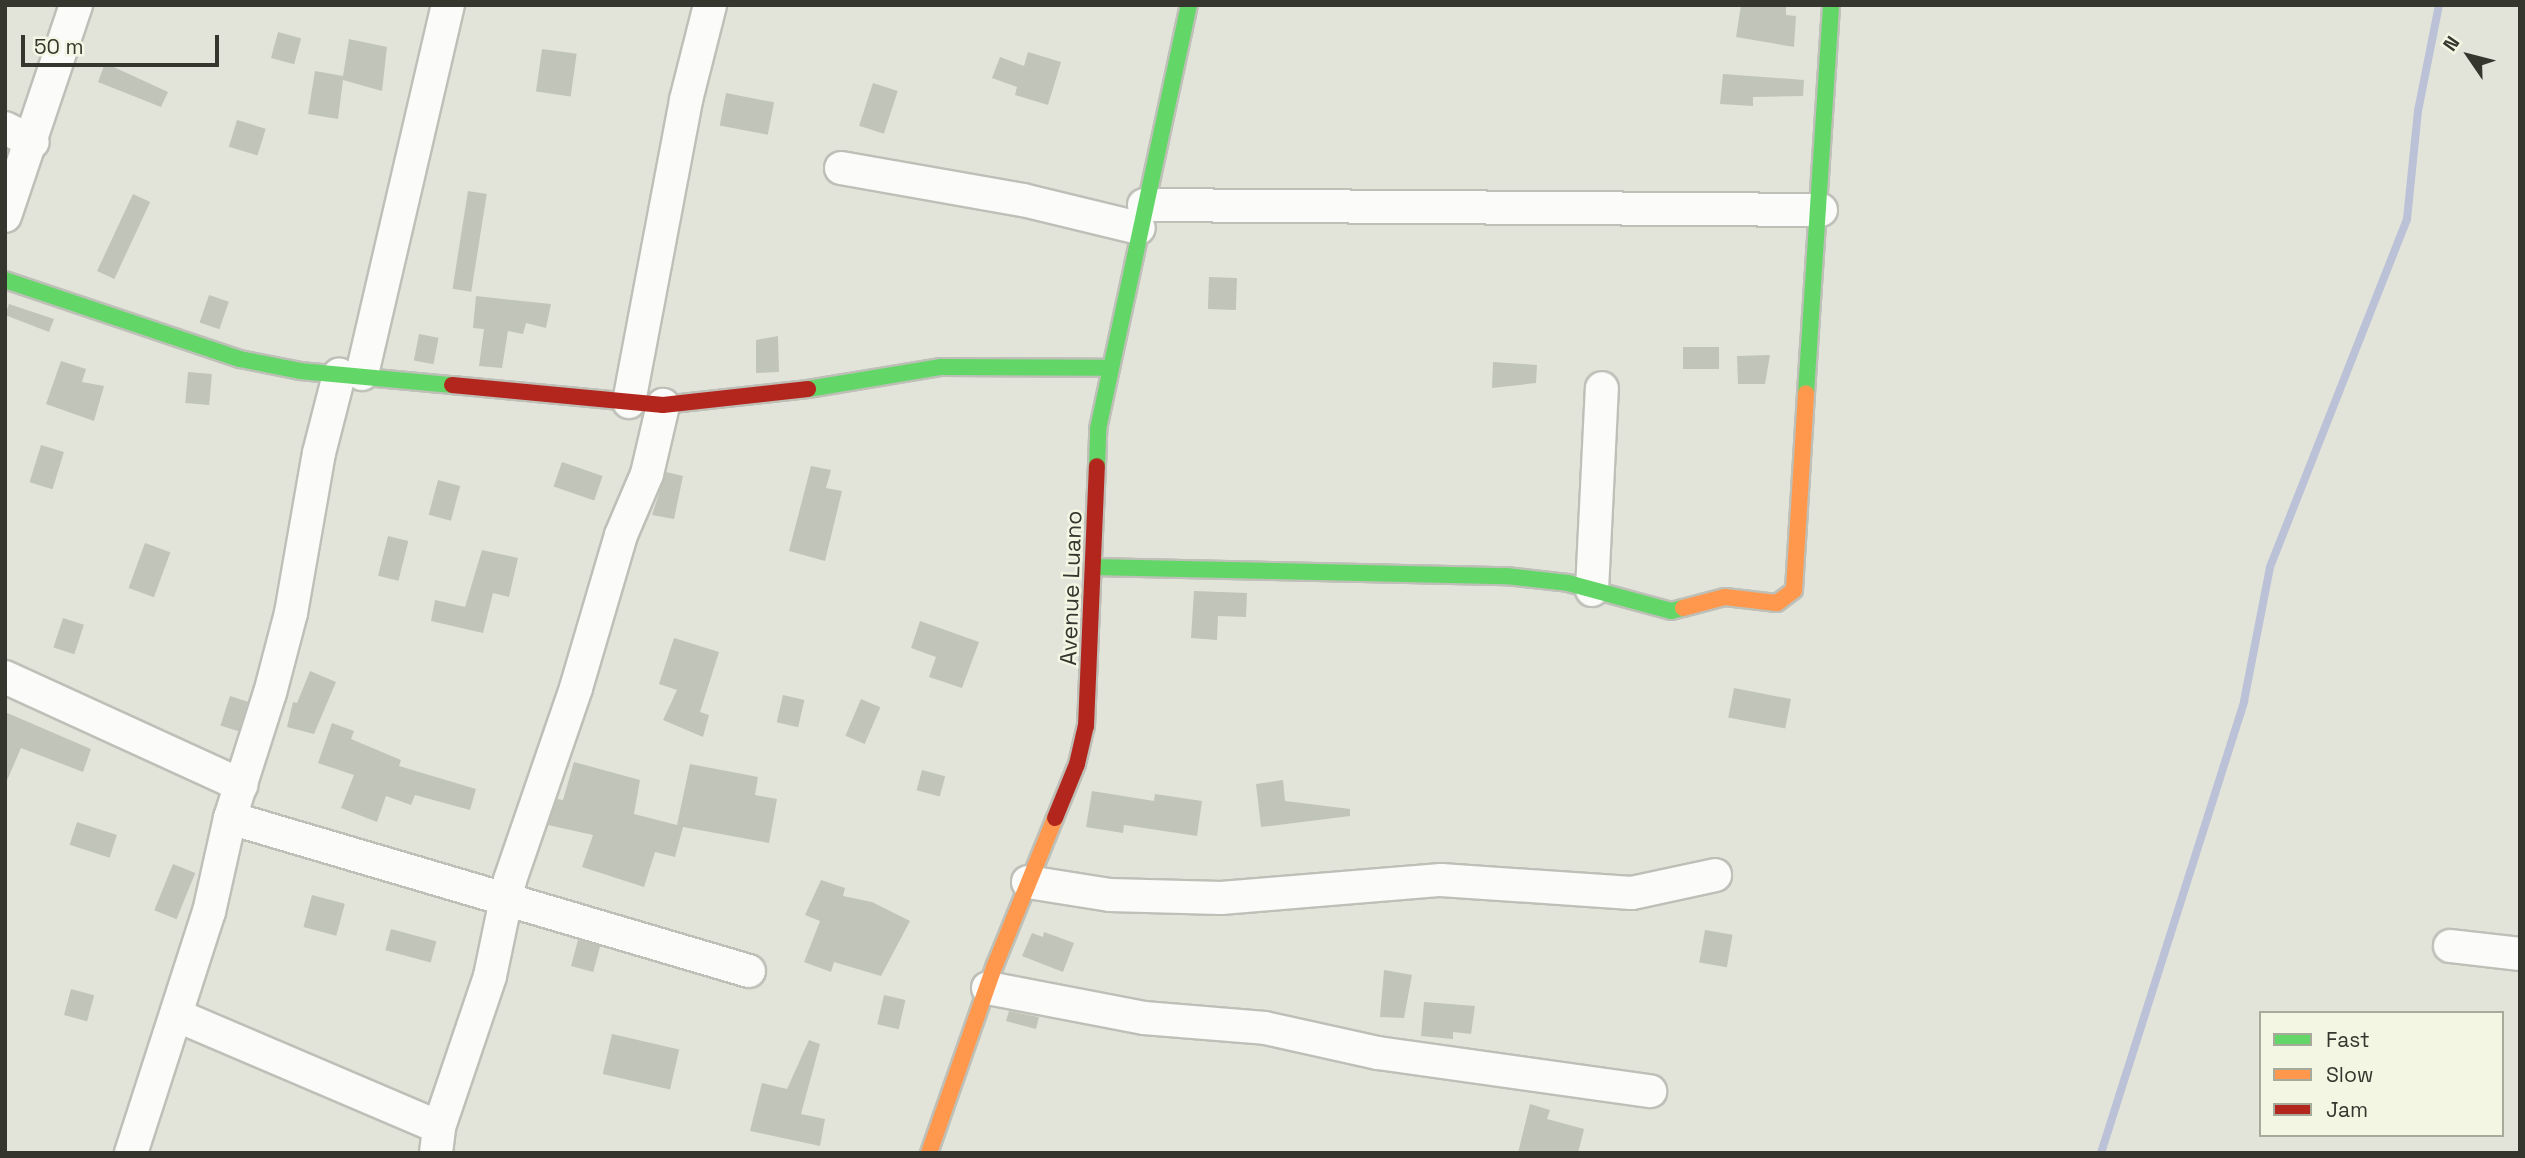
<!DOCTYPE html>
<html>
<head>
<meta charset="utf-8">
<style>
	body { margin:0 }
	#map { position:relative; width:2525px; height:1158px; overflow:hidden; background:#e2e4da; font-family:"Space Grotesk",sans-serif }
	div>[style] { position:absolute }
	.stream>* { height:8px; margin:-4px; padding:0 4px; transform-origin:4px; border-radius:4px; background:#bbc1d6 }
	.building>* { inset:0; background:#c1c4b8; transform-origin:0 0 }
	.roads { filter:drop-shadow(2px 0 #bec0b8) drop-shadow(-2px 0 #bec0b8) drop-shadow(0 2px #bec0b8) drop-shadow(0 -2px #bec0b8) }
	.street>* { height:32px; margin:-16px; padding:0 16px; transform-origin:16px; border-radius:16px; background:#fbfbf9 }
	.fast>* { height:16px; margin:-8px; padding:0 8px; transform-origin:8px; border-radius:8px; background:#63d668 }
	.slow>* { height:16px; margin:-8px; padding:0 8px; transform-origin:8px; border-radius:8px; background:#ff974d }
	.jam>* { height:16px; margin:-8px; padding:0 8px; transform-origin:8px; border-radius:8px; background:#b3261e }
	span { translate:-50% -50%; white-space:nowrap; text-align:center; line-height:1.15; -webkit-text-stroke:5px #f2f6e2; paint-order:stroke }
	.street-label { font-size:23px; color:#35372f }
	.frame { position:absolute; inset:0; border:7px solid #35372f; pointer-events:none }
	.legend { position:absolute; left:2259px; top:1011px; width:245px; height:126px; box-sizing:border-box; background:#f2f6e2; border:2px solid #a6aa9a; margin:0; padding:9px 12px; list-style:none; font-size:21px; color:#35372f }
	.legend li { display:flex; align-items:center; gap:14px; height:35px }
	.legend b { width:35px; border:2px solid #a6aa9a }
	.north { position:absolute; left:2434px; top:21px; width:70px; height:70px; -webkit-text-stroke:5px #f2f6e2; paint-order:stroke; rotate:305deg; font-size:19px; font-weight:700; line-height:28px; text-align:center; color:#35372f }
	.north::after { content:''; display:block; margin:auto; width:24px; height:32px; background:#35372f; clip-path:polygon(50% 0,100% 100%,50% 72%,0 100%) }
	.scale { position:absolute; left:21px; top:35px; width:198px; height:32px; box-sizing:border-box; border:4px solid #35372f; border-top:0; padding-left:9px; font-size:21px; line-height:24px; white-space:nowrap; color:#35372f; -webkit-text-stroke:5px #f2f6e2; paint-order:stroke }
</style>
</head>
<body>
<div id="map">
	<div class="stream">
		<i style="left:2101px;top:1153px;width:474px;rotate:-72.4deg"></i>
		<i style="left:2244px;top:701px;width:136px;rotate:-79deg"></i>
		<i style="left:2270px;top:567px;width:374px;rotate:-68.5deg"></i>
		<i style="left:2407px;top:219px;width:109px;rotate:-84.2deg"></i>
		<i style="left:2418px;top:111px;width:108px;rotate:-78.8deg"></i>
	</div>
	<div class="building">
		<i style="clip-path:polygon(1741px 5px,1786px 5px,1786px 15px,1796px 16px,1794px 47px,1736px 37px)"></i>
		<i style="left:278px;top:32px;width:24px;height:27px;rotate:15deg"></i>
		<i style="clip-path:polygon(349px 39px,387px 47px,382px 91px,343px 80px,338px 119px,308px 114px,315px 71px,343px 76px)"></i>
		<i style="left:542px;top:49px;width:35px;height:43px;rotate:8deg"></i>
		<i style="clip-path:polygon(1028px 52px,1061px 62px,1048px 105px,1015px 95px,1017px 87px,992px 78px,1000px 57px,1024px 66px)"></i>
		<i style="clip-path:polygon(105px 63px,168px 92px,161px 107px,98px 82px)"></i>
		<i style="clip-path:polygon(1723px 74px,1804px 80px,1803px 96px,1753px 97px,1753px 106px,1720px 104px)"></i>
		<i style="left:873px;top:83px;width:26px;height:45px;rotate:18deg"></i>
		<i style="left:726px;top:93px;width:49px;height:33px;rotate:11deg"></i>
		<i style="left:237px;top:120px;width:30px;height:28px;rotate:17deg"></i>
		<i style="left:468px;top:191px;width:19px;height:99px;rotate:9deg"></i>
		<i style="left:133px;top:194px;width:19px;height:85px;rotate:25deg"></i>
		<i style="left:1209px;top:277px;width:28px;height:32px;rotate:2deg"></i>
		<i style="left:209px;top:295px;width:21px;height:29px;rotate:19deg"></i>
		<i style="clip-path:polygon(476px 296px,551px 304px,546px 328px,526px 323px,523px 334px,508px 331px,502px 368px,479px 366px,484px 329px,473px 328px)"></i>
		<i style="clip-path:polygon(9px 304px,54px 319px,49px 332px,5px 315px)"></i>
		<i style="left:419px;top:334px;width:20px;height:27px;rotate:11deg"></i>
		<i style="clip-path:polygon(778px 336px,779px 372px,756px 373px,756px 340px)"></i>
		<i style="left:1683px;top:347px;width:36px;height:22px"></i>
		<i style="clip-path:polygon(1770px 355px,1765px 384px,1738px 384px,1737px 356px)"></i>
		<i style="clip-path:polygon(61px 361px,86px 369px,82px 382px,104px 386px,94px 421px,46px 404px)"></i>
		<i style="clip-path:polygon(1493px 362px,1537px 365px,1536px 383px,1492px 388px)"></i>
		<i style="left:188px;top:372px;width:24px;height:31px;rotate:5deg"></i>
		<i style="left:41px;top:445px;width:24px;height:39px;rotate:17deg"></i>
		<i style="left:562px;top:462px;width:43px;height:26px;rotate:19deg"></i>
		<i style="clip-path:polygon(811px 466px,831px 470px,826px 488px,842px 491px,825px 561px,789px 551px)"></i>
		<i style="clip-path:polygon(666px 472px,683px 476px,674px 519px,652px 515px)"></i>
		<i style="left:438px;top:480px;width:23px;height:36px;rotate:15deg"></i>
		<i style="left:388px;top:536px;width:21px;height:41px;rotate:14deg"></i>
		<i style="left:145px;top:543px;width:27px;height:48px;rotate:20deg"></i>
		<i style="clip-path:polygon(482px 550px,518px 558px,509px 597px,493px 593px,483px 633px,431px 621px,435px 600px,465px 607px)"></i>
		<i style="clip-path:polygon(1194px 591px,1247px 593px,1246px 617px,1218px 616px,1217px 640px,1191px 638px)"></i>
		<i style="left:63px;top:618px;width:22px;height:31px;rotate:18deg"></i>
		<i style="clip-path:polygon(920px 621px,979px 642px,962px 688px,929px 677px,936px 657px,911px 648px)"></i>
		<i style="clip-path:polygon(674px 638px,719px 652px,700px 712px,709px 715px,703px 737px,663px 720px,677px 690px,659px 684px)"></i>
		<i style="clip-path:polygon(310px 671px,336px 682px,314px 734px,287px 727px,293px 702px,297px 703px)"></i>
		<i style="left:1734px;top:688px;width:58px;height:30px;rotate:11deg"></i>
		<i style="left:783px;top:695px;width:22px;height:28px;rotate:13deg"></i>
		<i style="left:230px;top:696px;width:19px;height:31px;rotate:18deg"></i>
		<i style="left:861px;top:699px;width:21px;height:40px;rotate:23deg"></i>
		<i style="clip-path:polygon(5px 712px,91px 749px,83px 772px,21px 748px,5px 785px)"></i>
		<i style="clip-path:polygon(332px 723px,354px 731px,351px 739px,401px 760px,399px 766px,476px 789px,470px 810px,415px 795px,411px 805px,386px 796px,377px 822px,341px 808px,354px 775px,318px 763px)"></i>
		<i style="clip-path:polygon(574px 762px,640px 780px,634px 814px,677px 825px,690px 764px,758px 777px,755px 795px,777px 799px,769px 843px,683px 827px,675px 857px,655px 852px,644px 887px,582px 867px,593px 835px,548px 825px,557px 799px,563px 800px)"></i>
		<i style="left:922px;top:770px;width:24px;height:21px;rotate:15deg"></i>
		<i style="clip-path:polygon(1283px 780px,1285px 801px,1350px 809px,1350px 816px,1261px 827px,1256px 784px)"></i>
		<i style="clip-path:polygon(1092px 791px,1154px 801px,1155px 794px,1202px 801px,1197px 836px,1124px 825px,1123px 833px,1086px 827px)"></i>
		<i style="left:77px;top:822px;width:42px;height:24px;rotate:18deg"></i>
		<i style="left:173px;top:864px;width:24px;height:50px;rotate:22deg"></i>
		<i style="clip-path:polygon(821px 880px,845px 888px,843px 896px,872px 902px,910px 921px,881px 976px,834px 962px,831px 972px,804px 962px,820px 921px,805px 915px)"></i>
		<i style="left:312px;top:895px;width:34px;height:33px;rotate:15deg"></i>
		<i style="left:391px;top:929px;width:47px;height:22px;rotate:15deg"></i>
		<i style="left:1705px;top:930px;width:28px;height:33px;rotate:10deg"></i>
		<i style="clip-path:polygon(1044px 932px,1074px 943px,1063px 972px,1022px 956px,1032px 933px,1043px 937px)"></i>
		<i style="left:578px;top:940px;width:23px;height:27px;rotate:15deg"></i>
		<i style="clip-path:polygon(1384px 970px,1412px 975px,1404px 1018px,1380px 1017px)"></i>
		<i style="left:71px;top:989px;width:24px;height:27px;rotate:15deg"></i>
		<i style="left:884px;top:995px;width:22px;height:30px;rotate:13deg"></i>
		<i style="clip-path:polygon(1424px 1002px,1475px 1006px,1471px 1034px,1453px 1032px,1453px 1039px,1421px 1036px)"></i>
		<i style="clip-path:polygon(1009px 1011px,1039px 1017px,1036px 1029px,1006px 1021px)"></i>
		<i style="left:612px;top:1034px;width:69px;height:41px;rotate:13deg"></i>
		<i style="clip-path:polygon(809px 1040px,820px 1044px,801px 1114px,825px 1119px,820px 1146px,750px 1131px,762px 1083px,787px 1089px)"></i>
		<i style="clip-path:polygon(1530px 1104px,1550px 1110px,1547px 1119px,1584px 1129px,1578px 1153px,1518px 1153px)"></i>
	</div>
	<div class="roads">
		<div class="street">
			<i style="left:5px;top:128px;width:31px;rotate:27deg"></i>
			<i style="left:841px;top:168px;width:185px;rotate:10deg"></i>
			<i style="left:1023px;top:200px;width:119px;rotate:13.6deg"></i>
			<i style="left:1144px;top:205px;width:677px;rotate:0.42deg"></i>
			<i style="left:5px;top:216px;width:223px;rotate:-71.4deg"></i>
			<i style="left:362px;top:374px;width:379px;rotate:-76.9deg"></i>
			<i style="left:629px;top:402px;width:307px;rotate:-79.3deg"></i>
			<i style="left:686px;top:100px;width:98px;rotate:-75.8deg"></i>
			<i style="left:1592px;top:590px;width:202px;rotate:-87.2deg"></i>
			<i style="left:5px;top:677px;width:260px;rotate:24.6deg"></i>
			<i style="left:230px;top:818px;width:541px;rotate:16.43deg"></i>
			<i style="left:1028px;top:882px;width:83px;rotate:9deg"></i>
			<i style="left:1110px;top:895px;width:111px;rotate:1.5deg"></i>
			<i style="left:1221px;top:898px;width:221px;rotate:-4.7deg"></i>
			<i style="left:1441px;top:880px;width:191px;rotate:3.9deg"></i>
			<i style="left:1632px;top:893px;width:85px;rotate:-12.2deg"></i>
			<i style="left:2450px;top:946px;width:70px;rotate:6.5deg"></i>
			<i style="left:988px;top:988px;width:159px;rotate:10.9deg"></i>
			<i style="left:1144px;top:1018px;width:121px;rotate:4.7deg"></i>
			<i style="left:1265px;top:1028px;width:116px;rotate:12.5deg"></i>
			<i style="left:1378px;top:1053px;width:275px;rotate:8deg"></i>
			<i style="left:176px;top:1015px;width:286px;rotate:23.1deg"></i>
			<i style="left:131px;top:1153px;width:253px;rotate:-72.1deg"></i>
			<i style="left:209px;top:912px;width:96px;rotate:-77.4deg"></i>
			<i style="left:230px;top:818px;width:131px;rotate:-72.3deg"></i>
			<i style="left:270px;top:693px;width:83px;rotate:-75.3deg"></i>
			<i style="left:291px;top:613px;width:162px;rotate:-80.1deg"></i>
			<i style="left:319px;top:453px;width:81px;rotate:-75.6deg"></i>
			<i style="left:436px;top:1153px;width:26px;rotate:-83deg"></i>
			<i style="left:439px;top:1127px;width:159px;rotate:-71.3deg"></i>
			<i style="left:490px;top:976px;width:98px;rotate:-78.2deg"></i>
			<i style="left:510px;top:880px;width:203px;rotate:-71deg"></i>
			<i style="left:576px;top:688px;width:159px;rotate:-73.6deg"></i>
			<i style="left:621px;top:535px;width:66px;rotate:-66.9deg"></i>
			<i style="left:647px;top:474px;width:71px;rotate:-76.9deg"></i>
		</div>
		<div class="fast">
			<i style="left:5px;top:280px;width:248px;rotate:18.6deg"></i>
			<i style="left:240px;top:359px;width:61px;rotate:11.3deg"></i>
			<i style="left:300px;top:371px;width:153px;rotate:5.3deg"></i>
			<i style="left:808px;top:389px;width:135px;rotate:-9.4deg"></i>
			<i style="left:941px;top:367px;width:167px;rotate:0.3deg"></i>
			<i style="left:1806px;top:393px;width:389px;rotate:-86.3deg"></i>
			<i style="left:1097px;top:466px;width:37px;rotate:-88deg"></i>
			<i style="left:1098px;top:429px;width:434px;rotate:-77.9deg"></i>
			<i style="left:1094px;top:567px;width:412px;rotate:1.3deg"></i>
			<i style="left:1506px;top:576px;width:62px;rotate:6.4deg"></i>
			<i style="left:1568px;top:583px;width:107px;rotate:15.2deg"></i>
			<i style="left:1671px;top:611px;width:12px;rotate:-14deg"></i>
		</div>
		<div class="slow">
			<i style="left:1683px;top:608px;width:43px;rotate:-14.7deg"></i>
			<i style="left:1725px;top:597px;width:52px;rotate:6.6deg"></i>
			<i style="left:1777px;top:603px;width:21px;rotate:-37deg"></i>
			<i style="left:1794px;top:590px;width:197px;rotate:-86.5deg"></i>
			<i style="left:929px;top:1153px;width:199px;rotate:-70.7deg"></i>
			<i style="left:995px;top:965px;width:159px;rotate:-67.8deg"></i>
		</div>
		<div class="jam">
			<i style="left:452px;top:385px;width:212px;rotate:5.4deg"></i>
			<i style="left:663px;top:405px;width:146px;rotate:-6.3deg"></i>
			<i style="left:1055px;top:818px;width:58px;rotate:-67.8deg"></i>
			<i style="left:1077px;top:764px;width:39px;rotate:-77deg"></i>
			<i style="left:1086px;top:726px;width:260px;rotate:-87.6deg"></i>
		</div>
	</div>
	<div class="street-label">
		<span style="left:1071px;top:588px;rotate:-88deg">Avenue Luano</span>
	</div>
	<div class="frame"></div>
	<ul class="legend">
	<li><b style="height:9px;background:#63d668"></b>Fast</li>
	<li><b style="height:9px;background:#ff974d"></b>Slow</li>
	<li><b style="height:9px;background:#b3261e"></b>Jam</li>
	</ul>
	<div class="north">N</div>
	<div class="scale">50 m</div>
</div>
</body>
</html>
